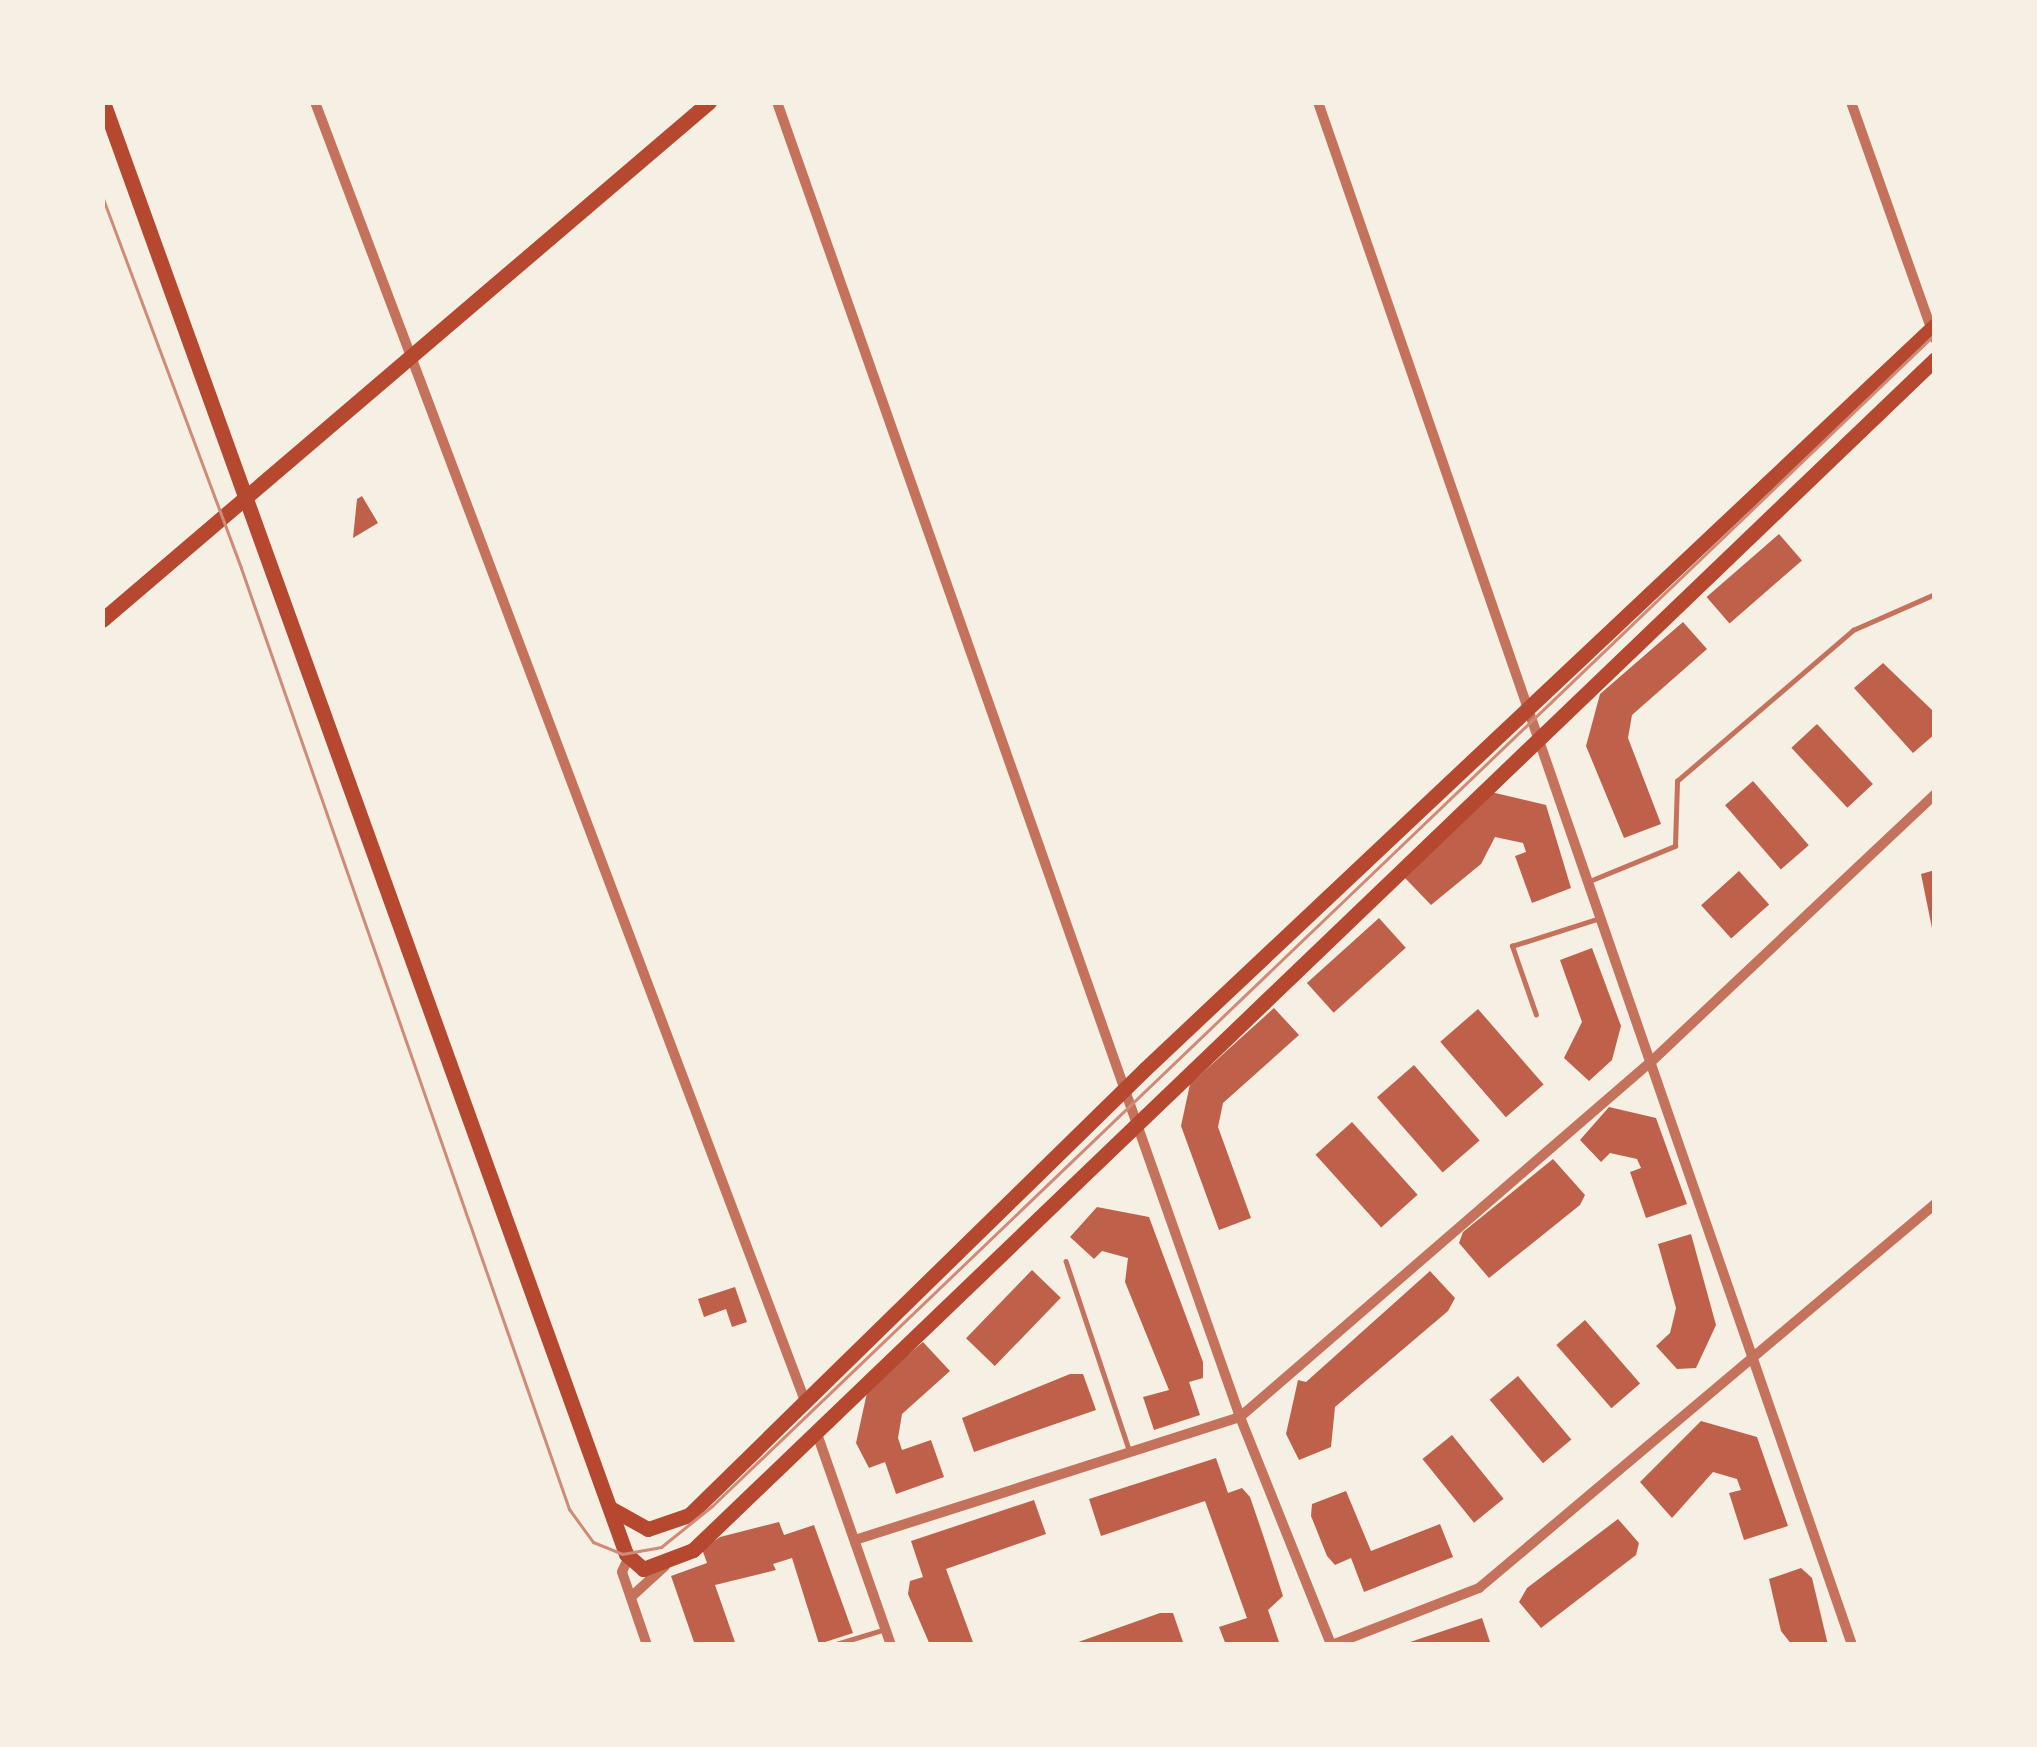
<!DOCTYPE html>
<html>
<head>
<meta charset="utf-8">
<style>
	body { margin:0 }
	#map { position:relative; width:2037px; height:1747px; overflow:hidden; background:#f6efe4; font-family:"Fira Sans",sans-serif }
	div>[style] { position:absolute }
	.building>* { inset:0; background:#bf614a; transform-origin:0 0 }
	.service>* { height:4.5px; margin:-2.25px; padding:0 2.25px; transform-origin:2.25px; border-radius:2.25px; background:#c5725c }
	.minor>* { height:10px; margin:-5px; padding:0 5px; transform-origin:5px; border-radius:5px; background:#c5725c }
	.secondary>* { height:15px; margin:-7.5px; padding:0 7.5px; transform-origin:7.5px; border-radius:7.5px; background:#b5482f }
	.tram>* { height:3px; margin:-1.5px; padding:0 1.5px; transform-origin:1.5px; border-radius:1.5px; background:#cf8b77 }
	span { translate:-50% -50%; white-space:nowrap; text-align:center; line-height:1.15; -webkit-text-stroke:12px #f6efe4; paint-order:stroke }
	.frame { position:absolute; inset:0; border:105px solid #f6efe4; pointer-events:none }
</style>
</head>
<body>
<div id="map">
	<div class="building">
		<i style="clip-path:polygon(362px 496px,378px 523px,353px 538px,357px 499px)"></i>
		<i style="left:1779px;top:534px;width:35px;height:96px;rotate:49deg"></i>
		<i style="clip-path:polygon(1683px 622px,1707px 649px,1632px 715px,1628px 738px,1661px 824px,1624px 838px,1586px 746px,1600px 694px)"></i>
		<i style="clip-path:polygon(1883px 663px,1932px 710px,1935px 734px,1913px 753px,1854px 688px)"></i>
		<i style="left:1817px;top:724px;width:82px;height:35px;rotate:47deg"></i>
		<i style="left:1753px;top:781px;width:85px;height:37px;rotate:49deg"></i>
		<i style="clip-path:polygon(1491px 792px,1546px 805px,1571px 888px,1532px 903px,1515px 856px,1526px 852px,1523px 843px,1495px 837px,1481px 864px,1431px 905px,1405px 878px)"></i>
		<i style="clip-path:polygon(1935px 870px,1935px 938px,1934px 938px,1921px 874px)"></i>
		<i style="left:1739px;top:871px;width:45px;height:51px;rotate:48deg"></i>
		<i style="left:1379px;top:918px;width:40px;height:97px;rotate:48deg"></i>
		<i style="clip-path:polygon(1592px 948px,1621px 1026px,1612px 1060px,1589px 1081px,1564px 1058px,1582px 1022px,1560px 960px)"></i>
		<i style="clip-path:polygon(1274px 1008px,1299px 1035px,1223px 1103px,1218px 1127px,1251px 1218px,1219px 1230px,1181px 1126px,1190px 1084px)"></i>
		<i style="left:1478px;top:1009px;width:100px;height:50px;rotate:49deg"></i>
		<i style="left:1414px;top:1065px;width:100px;height:49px;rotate:49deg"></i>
		<i style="clip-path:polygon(1609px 1107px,1656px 1118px,1687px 1204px,1646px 1218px,1630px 1172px,1641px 1168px,1637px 1159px,1610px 1153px,1601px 1162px,1580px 1140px)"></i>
		<i style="left:1352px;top:1122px;width:98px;height:49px;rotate:48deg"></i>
		<i style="clip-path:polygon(1553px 1159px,1585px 1195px,1580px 1205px,1489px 1278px,1459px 1243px,1463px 1232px)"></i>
		<i style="clip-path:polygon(1097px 1207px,1149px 1217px,1203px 1362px,1203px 1378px,1189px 1382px,1200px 1415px,1154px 1430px,1143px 1397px,1169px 1390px,1125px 1282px,1128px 1258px,1102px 1251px,1094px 1259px,1070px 1237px)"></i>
		<i style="clip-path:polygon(1691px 1234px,1716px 1325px,1696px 1368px,1677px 1369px,1656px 1346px,1670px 1333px,1676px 1308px,1658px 1244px)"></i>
		<i style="left:1032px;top:1270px;width:40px;height:95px;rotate:44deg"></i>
		<i style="clip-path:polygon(1430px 1271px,1455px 1298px,1448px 1311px,1335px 1407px,1331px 1447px,1299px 1460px,1286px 1434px,1298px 1380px,1306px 1382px)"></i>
		<i style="clip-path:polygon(735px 1287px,747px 1322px,732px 1327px,726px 1309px,704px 1317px,698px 1299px)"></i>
		<i style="left:1585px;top:1320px;width:84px;height:38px;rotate:49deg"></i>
		<i style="clip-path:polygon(923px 1342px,950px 1371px,902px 1414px,898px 1438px,902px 1450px,931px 1440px,944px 1477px,896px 1494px,885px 1462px,869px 1468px,856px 1443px,868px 1388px)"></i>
		<i style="clip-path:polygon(1070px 1374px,1083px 1374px,1096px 1410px,974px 1452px,962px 1418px)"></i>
		<i style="left:1518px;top:1376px;width:83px;height:37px;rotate:50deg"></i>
		<i style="clip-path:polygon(1701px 1421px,1757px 1437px,1788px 1526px,1744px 1540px,1729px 1493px,1741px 1490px,1737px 1479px,1713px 1472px,1672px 1518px,1640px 1482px)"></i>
		<i style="left:1452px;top:1435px;width:82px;height:38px;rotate:51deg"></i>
		<i style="clip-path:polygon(1216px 1458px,1228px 1493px,1242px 1488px,1250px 1497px,1263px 1535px,1283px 1596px,1268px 1610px,1280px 1645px,1226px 1645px,1219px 1627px,1247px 1618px,1205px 1501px,1101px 1536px,1089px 1499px)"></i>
		<i style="clip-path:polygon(1346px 1491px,1371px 1551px,1440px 1524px,1453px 1557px,1364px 1592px,1351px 1558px,1335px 1565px,1327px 1556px,1311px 1516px,1312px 1504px)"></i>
		<i style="clip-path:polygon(1034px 1500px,1046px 1534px,946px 1569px,974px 1645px,930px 1645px,908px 1594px,910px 1581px,923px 1577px,911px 1541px)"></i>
		<i style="clip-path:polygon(1618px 1519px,1639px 1543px,1636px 1555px,1541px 1628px,1519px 1602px,1527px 1588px)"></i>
		<i style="clip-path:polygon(779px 1522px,784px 1535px,814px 1525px,853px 1633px,819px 1644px,792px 1558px,773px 1564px,776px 1570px,715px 1585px,736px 1645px,695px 1645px,671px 1576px,707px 1563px,702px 1549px,720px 1537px)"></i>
		<i style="clip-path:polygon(1801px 1568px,1812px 1578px,1828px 1645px,1792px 1645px,1781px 1631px,1769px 1579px)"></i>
		<i style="clip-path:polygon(1160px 1613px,1173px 1613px,1184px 1645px,1070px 1645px)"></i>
		<i style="clip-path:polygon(1482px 1618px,1491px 1645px,1404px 1645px,1404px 1644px)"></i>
	</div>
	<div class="service">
		<i style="left:1592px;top:880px;width:90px;rotate:-22.3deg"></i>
		<i style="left:1675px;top:846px;width:65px;rotate:-88.2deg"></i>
		<i style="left:1677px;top:781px;width:232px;rotate:-40.6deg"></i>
		<i style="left:1853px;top:630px;width:90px;rotate:-23.7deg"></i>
		<i style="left:1536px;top:1015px;width:73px;rotate:-109.2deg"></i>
		<i style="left:1512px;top:946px;width:89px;rotate:-17.6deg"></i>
		<i style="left:1066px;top:1261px;width:201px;rotate:71.5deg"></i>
		<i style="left:833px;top:1645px;width:55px;rotate:-16.8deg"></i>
	</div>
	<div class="minor">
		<i style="left:315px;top:102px;width:1388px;rotate:69.33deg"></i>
		<i style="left:777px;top:102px;width:1394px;rotate:70.6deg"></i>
		<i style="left:1240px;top:1417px;width:245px;rotate:68.2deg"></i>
		<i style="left:1318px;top:102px;width:1633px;rotate:70.91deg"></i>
		<i style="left:1851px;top:102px;width:251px;rotate:70.5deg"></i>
		<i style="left:816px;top:1431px;width:227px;rotate:70.7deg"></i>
		<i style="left:858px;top:1539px;width:401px;rotate:-17.7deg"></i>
		<i style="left:1240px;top:1417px;width:547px;rotate:-40.85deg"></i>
		<i style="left:1654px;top:1059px;width:386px;rotate:-43.3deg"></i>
		<i style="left:628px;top:1559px;width:14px;rotate:115deg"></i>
		<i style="left:622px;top:1572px;width:77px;rotate:71.1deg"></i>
		<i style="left:631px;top:1597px;width:46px;rotate:-42.4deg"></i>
		<i style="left:1332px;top:1645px;width:158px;rotate:-21.2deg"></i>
		<i style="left:1479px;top:1588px;width:596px;rotate:-40.1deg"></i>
	</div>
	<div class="secondary">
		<i style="left:103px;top:102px;width:1543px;rotate:70.19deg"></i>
		<i style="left:626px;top:1554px;width:23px;rotate:41deg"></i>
		<i style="left:643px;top:1569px;width:53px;rotate:-20.8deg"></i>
		<i style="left:693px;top:1550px;width:1721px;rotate:-43.8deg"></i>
		<i style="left:102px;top:620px;width:798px;rotate:-40.48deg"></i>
		<i style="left:612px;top:1509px;width:41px;rotate:29.1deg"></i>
		<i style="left:648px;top:1529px;width:43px;rotate:-18.9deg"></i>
		<i style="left:689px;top:1515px;width:638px;rotate:-44.36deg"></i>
		<i style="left:1145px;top:1069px;width:1085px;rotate:-43.28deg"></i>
	</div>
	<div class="tram">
		<i style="left:102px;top:196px;width:397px;rotate:69.5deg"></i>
		<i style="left:241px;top:568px;width:997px;rotate:70.78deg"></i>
		<i style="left:569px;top:1509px;width:41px;rotate:54deg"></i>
		<i style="left:593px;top:1542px;width:31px;rotate:22deg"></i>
		<i style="left:622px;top:1554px;width:40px;rotate:-10deg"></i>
		<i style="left:661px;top:1547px;width:65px;rotate:-38.8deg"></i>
		<i style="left:712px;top:1506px;width:1694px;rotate:-43.78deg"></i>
	</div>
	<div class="frame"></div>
</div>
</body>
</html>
